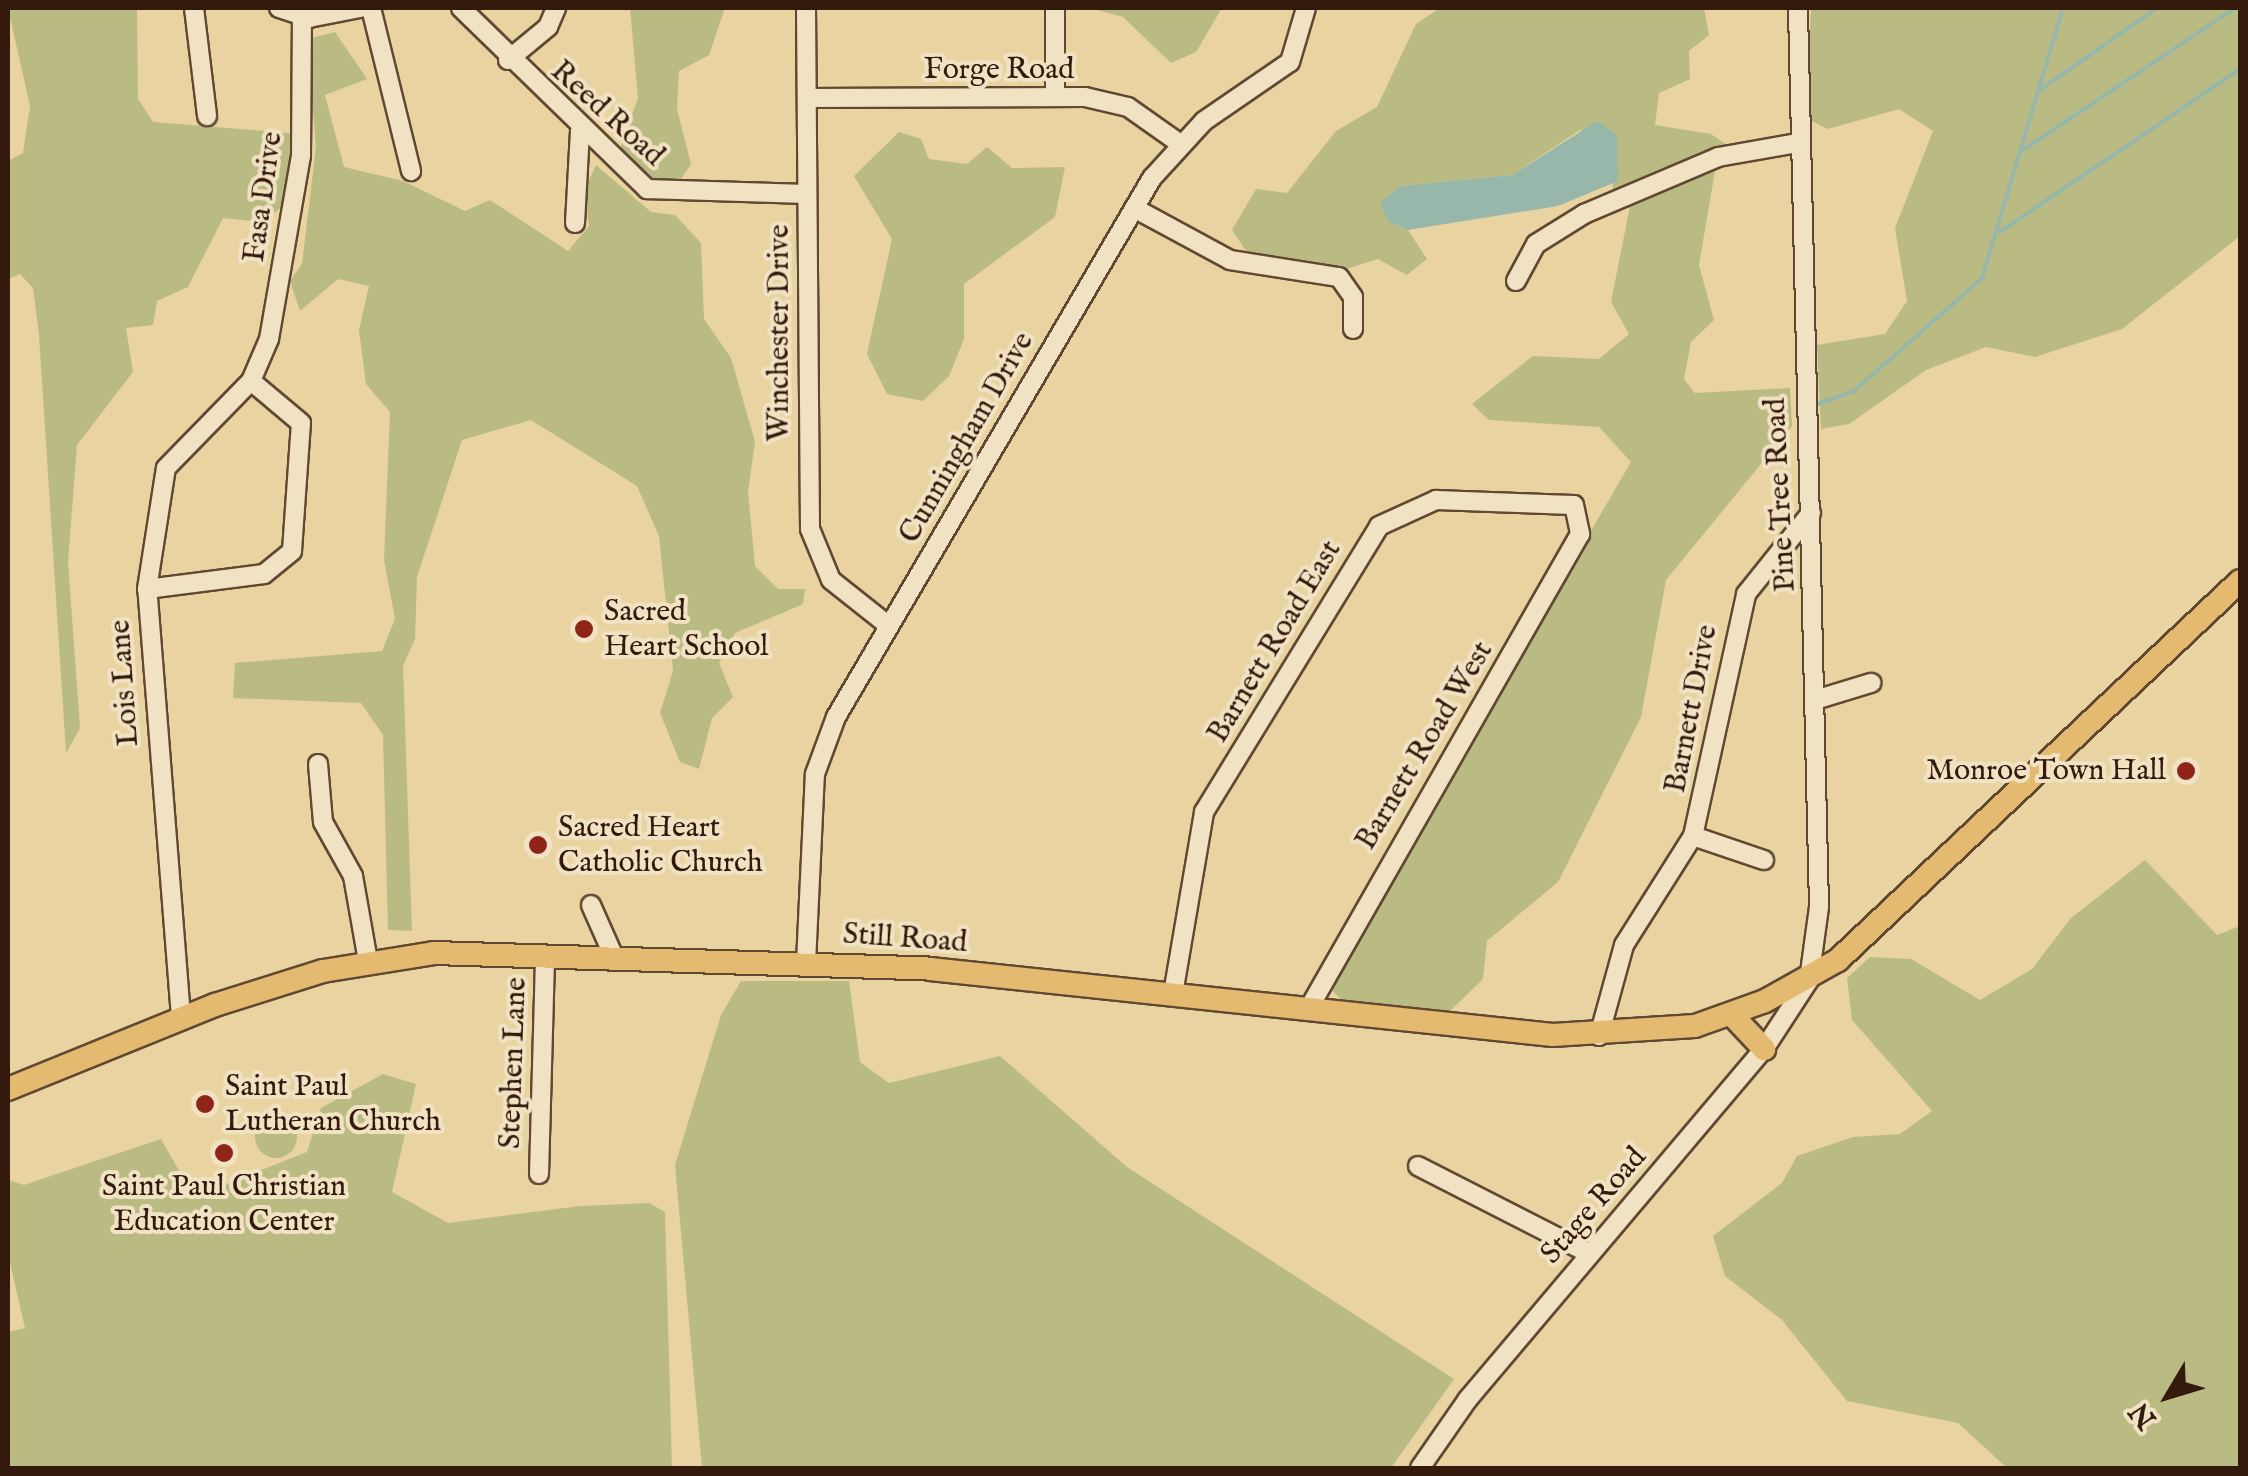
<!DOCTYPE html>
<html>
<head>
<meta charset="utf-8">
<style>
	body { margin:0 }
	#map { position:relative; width:2248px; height:1476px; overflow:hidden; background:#e8d3a1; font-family:"IM FELL English",serif }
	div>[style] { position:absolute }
	.green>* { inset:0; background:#babb82 }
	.round { border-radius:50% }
	.water>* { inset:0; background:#98b7ab }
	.stream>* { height:4px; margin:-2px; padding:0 2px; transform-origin:2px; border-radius:2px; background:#98b7ab }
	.roads { filter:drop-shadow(2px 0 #614832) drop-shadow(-2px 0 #614832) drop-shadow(0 2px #614832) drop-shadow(0 -2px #614832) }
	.minor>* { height:18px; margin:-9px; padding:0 9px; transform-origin:9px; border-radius:9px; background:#f0e2c2 }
	.major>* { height:22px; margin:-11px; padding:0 11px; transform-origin:11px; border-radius:11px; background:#e4ba70 }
	.dots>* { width:28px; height:28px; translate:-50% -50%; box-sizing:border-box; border:5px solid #f0e2c2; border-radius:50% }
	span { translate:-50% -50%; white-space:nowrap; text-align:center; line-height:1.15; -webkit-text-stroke:8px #f0e2c2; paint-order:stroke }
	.street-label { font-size:30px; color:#34190d }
	.poi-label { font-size:30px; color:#34190d }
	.left { translate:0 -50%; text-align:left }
	.right { translate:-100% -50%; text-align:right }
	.frame { position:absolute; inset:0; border:10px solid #34190d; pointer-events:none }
	.north { position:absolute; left:2118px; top:1346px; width:100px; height:100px; -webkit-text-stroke:8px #f0e2c2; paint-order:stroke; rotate:232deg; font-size:28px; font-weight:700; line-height:40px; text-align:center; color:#34190d }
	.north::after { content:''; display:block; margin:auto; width:35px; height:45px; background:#34190d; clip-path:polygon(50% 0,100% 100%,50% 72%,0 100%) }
</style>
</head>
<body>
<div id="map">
	<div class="green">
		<i style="clip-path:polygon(8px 8px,137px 8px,138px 99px,153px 122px,289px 133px,294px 142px,282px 207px,261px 222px,223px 218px,188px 287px,157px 301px,153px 325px,126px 328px,133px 372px,77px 445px,68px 562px,80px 728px,66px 753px,39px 335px,33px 288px,20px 274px,8px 279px,8px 161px,23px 153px,30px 106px)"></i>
		<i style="clip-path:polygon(630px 8px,725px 8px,709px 55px,679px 71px,677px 109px,691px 164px,677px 185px,643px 182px,618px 154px,638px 98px)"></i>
		<i style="clip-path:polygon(1222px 8px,1196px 52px,1171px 63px,1123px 17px,1094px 9px)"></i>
		<i style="clip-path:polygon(1440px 8px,1704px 8px,1709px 35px,1689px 51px,1690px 79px,1659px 93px,1655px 125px,1711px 134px,1730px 147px,1612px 196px,1617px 135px,1580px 130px,1512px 175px,1401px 186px,1389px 222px,1408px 230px,1427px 259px,1407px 275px,1378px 259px,1343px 270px,1246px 251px,1232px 230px,1256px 189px,1287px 193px,1336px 131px,1377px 107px,1416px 24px)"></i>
		<i style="clip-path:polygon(1811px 8px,2240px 8px,2240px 236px,2122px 329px,2035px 357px,1986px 347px,1926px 370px,1849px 424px,1821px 429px,1817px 345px,1885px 334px,1907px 301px,1895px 228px,1933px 131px,1899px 109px,1828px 129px,1806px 118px)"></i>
		<i style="clip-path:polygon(335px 32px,367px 79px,325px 95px,344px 167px,403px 181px,465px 211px,490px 200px,568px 251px,589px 226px,585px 190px,596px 165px,651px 212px,675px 215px,701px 243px,704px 319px,731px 358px,755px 442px,748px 492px,755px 566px,778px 589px,805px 589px,803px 604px,735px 633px,719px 663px,733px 697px,712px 718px,699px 769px,680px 762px,660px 713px,673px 671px,659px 536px,637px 486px,531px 420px,462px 440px,417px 577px,415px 639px,403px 666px,412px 931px,388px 930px,383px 735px,361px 703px,233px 698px,235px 663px,382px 651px,395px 619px,384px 560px,390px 412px,366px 384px,359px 330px,369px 286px,338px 279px,300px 311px,290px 281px,302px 264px,316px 147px,307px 39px)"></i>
		<i style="clip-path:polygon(899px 132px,921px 139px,929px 159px,967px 164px,987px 147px,1012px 168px,1065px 167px,1055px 217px,964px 284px,964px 339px,949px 376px,923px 401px,887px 394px,867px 354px,892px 239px,854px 176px)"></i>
		<i style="clip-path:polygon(1715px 171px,1699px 265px,1714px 320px,1691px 342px,1684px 379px,1695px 393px,1790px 388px,1792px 426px,1666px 580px,1641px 717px,1558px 882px,1487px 941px,1483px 979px,1447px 1014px,1345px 1004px,1332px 990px,1335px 971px,1631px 462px,1599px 427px,1489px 420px,1472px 404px,1533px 356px,1599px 359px,1629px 334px,1611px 302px,1631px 201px)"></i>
		<i style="clip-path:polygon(2145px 860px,2217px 935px,2240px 926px,2240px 1468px,2007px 1468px,1958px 1423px,1847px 1401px,1782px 1320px,1725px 1276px,1713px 1236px,1782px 1183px,1797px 1156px,1853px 1137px,1900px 1134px,1932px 1111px,1852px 1020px,1847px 978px,1870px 957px,1911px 959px,1980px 1000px,2032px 969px,2071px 918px)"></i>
		<i style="clip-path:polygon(741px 981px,849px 981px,860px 1062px,889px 1083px,1000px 1056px,1127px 1167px,1454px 1379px,1391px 1468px,702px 1468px,675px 1165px,721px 1015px)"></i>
		<i style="clip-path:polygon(383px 1074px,416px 1084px,392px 1192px,448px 1223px,580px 1206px,649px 1203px,665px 1212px,672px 1468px,8px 1468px,8px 1332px,25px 1328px,8px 1254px,8px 1180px,24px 1185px,161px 1139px,194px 1197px,307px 1152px,321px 1108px)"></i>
		<i class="round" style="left:255px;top:1116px;width:42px;height:42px"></i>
	</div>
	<div class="water">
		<i style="clip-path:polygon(1597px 121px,1617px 135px,1618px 181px,1558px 206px,1408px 230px,1389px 222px,1380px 203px,1401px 186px,1512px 175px)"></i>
	</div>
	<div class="stream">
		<i style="left:2040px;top:90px;width:143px;rotate:-35deg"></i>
		<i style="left:2023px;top:150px;width:255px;rotate:-33.8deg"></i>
		<i style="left:2000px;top:232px;width:290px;rotate:-34.2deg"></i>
		<i style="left:1815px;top:405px;width:41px;rotate:-19.7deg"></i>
		<i style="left:1854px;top:391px;width:171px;rotate:-41.4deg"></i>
		<i style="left:1982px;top:278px;width:282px;rotate:-73.3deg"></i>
	</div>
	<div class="roads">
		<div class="minor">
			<i style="left:194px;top:8px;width:109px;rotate:83.1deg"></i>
			<i style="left:279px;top:8px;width:32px;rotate:18deg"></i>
			<i style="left:309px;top:18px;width:52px;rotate:-11.1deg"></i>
			<i style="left:371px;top:8px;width:168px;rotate:76.2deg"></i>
			<i style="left:461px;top:8px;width:260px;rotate:44.2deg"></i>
			<i style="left:647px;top:189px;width:159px;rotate:1.8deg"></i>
			<i style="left:806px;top:8px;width:521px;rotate:89.56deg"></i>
			<i style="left:810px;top:529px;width:55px;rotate:67.6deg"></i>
			<i style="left:831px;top:580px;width:74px;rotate:38.4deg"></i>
			<i style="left:1055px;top:8px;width:89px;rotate:90deg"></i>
			<i style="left:508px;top:60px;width:52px;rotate:-39.5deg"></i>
			<i style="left:548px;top:27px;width:21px;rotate:-67deg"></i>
			<i style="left:807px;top:98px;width:278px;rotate:-0.2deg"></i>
			<i style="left:1085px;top:97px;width:44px;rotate:13.1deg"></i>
			<i style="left:1128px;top:107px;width:62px;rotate:35.2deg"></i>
			<i style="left:1134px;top:208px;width:109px;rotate:28.4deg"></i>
			<i style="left:1230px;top:260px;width:110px;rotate:8.9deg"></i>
			<i style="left:1339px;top:277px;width:24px;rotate:55deg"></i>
			<i style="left:1353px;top:297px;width:32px;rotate:90deg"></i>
			<i style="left:575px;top:223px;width:93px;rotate:-86.9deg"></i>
			<i style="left:1516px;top:281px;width:42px;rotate:-61.6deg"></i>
			<i style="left:1536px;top:244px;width:57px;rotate:-32deg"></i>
			<i style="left:1584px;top:214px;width:146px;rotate:-23deg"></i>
			<i style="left:1718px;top:157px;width:80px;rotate:-10deg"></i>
			<i style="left:147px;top:589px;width:118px;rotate:-7.3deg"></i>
			<i style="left:264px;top:574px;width:36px;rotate:-39deg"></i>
			<i style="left:292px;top:551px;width:128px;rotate:-86deg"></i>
			<i style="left:301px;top:423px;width:65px;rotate:-140deg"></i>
			<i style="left:1815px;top:700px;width:59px;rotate:-16.9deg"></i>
			<i style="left:318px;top:764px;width:58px;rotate:85.1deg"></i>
			<i style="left:323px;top:822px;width:62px;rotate:60.9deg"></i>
			<i style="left:353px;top:876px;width:86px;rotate:80deg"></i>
			<i style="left:1693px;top:836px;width:75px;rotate:18.7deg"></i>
			<i style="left:591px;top:905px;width:57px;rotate:66.1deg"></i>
			<i style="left:806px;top:963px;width:189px;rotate:-87.3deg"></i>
			<i style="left:815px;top:774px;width:61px;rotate:-69.8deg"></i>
			<i style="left:836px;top:717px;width:625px;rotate:-59.62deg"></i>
			<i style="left:1152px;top:178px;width:77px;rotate:-47.6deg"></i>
			<i style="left:1204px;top:121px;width:104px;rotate:-34.5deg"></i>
			<i style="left:1290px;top:62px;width:56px;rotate:-73.5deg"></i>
			<i style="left:1173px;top:994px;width:185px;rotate:-80.3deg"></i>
			<i style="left:1204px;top:812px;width:335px;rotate:-58.5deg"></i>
			<i style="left:1379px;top:526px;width:63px;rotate:-24.5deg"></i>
			<i style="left:1436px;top:500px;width:138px;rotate:2.1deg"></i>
			<i style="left:1574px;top:505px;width:30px;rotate:78deg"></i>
			<i style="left:1580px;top:534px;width:546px;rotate:119.76deg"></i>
			<i style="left:181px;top:1017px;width:429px;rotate:-94.5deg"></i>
			<i style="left:147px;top:589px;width:122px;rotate:-81.1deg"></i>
			<i style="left:166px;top:468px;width:122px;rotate:-45.7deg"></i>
			<i style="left:251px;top:381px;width:46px;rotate:-66.8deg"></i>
			<i style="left:269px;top:339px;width:186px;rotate:-80.1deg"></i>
			<i style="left:301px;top:156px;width:139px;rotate:-89.6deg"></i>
			<i style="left:1599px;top:1036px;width:94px;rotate:-74.6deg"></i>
			<i style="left:1624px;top:945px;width:129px;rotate:-57.7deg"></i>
			<i style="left:1693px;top:836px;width:248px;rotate:-77.6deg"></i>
			<i style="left:1746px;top:594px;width:104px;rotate:-51.3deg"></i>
			<i style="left:1418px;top:1166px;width:191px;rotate:27.1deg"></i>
			<i style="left:539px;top:1174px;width:219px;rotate:-88.4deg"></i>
			<i style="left:1420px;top:1468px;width:84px;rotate:-55.2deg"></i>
			<i style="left:1468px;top:1399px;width:458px;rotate:-49.8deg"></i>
			<i style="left:1764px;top:1049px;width:82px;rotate:-56.9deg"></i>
			<i style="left:1809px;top:980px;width:74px;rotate:-82.2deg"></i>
			<i style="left:1819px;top:907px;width:899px;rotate:-91.34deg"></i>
		</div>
		<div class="major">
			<i style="left:1732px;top:1015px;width:47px;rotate:46.7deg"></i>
			<i style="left:8px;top:1089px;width:223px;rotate:-22.1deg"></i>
			<i style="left:215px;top:1005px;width:113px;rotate:-17.5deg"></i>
			<i style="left:323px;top:971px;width:112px;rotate:-9.2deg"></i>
			<i style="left:434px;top:953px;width:496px;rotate:1.8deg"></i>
			<i style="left:930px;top:969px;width:626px;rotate:6.05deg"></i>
			<i style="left:1553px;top:1035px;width:142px;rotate:-3.6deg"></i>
			<i style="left:1695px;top:1026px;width:74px;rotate:-19.7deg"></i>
			<i style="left:1765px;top:1001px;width:84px;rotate:-29.3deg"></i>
			<i style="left:1838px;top:960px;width:552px;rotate:-43.31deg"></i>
		</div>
	</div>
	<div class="dots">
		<i style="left:584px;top:629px;background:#8f2418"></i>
		<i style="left:2186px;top:771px;background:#8f2418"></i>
		<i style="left:538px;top:845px;background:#8f2418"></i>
		<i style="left:205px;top:1104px;background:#8f2418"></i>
		<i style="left:224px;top:1153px;background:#8f2418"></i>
	</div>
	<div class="street-label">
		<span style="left:999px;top:70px">Forge Road</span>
		<span style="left:607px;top:114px;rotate:42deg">Reed Road</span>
		<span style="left:264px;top:197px;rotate:-82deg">Fasa Drive</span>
		<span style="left:780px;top:333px;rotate:-90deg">Winchester Drive</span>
		<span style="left:967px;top:438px;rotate:-60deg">Cunningham Drive</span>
		<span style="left:1781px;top:495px;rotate:-93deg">Pine Tree Road</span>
		<span style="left:1275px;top:642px;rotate:-59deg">Barnett Road East</span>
		<span style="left:125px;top:683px;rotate:-94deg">Lois Lane</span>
		<span style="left:1692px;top:709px;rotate:-79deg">Barnett Drive</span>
		<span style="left:1425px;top:746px;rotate:-59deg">Barnett Road West</span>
		<span style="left:905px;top:939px;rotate:4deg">Still Road</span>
		<span style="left:514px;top:1063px;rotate:-88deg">Stephen Lane</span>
		<span style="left:1594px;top:1206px;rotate:-49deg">Stage Road</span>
	</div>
	<div class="poi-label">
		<span class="left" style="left:604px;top:629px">Sacred<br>Heart School</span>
		<span class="right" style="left:2166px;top:771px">Monroe Town Hall</span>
		<span class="left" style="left:558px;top:845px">Sacred Heart<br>Catholic Church</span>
		<span class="left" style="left:225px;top:1104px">Saint Paul<br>Lutheran Church</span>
		<span style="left:224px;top:1204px">Saint Paul Christian<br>Education Center</span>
	</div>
	<div class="frame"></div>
	<div class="north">N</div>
</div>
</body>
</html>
